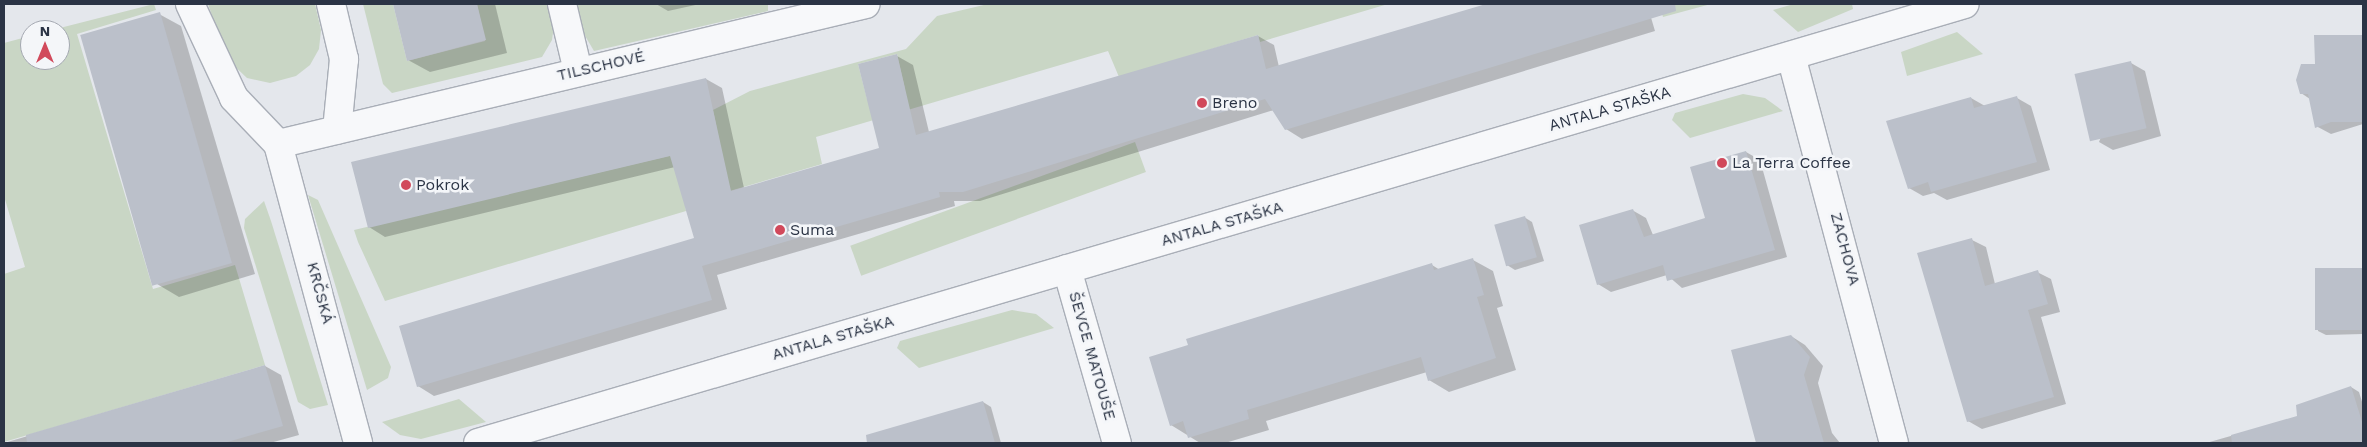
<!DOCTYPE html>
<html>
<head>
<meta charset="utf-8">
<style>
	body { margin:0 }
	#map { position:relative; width:2367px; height:447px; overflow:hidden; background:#e4e7ec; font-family:"Work Sans",sans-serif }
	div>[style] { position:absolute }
	.green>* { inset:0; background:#c9d6c5; transform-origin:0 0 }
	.shadow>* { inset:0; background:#0003 }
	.building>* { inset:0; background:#bbc0ca; transform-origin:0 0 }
	.roads { filter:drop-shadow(1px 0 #a9aeb7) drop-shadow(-1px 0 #a9aeb7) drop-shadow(0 1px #a9aeb7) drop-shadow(0 -1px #a9aeb7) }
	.minor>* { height:28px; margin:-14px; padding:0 14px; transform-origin:14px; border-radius:14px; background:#f7f8fa }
	.dots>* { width:14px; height:14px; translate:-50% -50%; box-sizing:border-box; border:2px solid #f4f6f9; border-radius:50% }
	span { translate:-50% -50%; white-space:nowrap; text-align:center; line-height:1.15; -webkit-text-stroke:5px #f4f6f9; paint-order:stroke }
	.street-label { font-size:16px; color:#2b3445 }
	.poi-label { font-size:16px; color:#2b3445 }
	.left { translate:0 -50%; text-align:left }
	.frame { position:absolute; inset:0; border:5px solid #2b3445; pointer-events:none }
	.north { position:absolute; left:20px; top:20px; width:50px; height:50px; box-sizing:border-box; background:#f4f6f9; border:1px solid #a4a8b1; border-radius:50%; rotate:0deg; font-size:14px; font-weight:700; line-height:20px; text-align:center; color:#2b3445 }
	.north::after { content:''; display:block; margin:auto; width:18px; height:22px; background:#d1495b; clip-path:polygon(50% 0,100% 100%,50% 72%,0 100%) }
</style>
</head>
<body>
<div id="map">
	<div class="green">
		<i style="clip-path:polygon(154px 4px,156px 10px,77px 34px,153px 289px,235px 265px,265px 365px,4px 442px,4px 274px,25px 267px,4px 196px,4px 43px,30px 36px,30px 60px,60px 60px,60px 30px,52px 30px)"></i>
		<i style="clip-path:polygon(208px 4px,315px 4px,321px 30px,319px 49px,310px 65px,296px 76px,270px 83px,247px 78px,227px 59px)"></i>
		<i style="clip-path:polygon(363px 4px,393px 4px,407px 61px,485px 41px,477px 4px,552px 4px,555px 17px,552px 40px,542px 57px,392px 93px,383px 84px)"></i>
		<i style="clip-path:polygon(576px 4px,768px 4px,768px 11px,594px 51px,584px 34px)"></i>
		<i style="clip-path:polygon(evenodd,988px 4px,1388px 4px,1260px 42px,1258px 35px,1119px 77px,1108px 51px,816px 137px,822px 164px,685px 204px,686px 211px,385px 301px,358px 242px,354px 230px,720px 144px,713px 110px,750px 91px,906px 49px,937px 16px,988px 4px,897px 54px,905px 89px,867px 99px,858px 64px,897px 54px)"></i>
		<i style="clip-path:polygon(1659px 4px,1711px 4px,1663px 17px)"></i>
		<i style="clip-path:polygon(1794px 4px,1852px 4px,1853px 9px,1798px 32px,1773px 10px)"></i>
		<i style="clip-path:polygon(1957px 32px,1983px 54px,1907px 76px,1901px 52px)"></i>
		<i style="clip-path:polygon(1743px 94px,1765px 98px,1783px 111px,1690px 138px,1672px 120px,1675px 113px)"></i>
		<i style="left:1135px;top:142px;width:32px;height:303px;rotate:70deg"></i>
		<i style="clip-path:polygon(308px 195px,318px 200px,391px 367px,388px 378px,367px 390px)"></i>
		<i style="clip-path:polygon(264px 201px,271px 221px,328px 405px,310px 409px,298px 402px,244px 228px,245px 219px)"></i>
		<i style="clip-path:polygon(1012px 310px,1036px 314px,1054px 328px,919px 368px,897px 348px,900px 341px)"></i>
		<i style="clip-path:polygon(459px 399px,486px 422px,421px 439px,400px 435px,382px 422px)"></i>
	</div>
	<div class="shadow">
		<i style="clip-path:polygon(394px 4px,495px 4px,507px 53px,430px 72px,408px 60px)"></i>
		<i style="clip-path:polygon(656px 4px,700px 4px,668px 11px)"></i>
		<i style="clip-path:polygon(1489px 4px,1647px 4px,1655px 31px,1302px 139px,1286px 129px,1274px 110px,980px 201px,954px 201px,955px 206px,717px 275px,727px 309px,434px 396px,418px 386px,696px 239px,675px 167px,385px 237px,369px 227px,706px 79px,722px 88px,744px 188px,881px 149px,897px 56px,913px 65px,929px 132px,1258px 36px,1274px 45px,1279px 67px)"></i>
		<i style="clip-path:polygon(159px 14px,181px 26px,255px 274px,179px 297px,157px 284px)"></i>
		<i style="clip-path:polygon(2363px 36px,2363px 124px,2331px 134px,2316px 126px,2310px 99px,2301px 93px,2316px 65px,2316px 37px)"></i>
		<i style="clip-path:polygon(2131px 63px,2145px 71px,2161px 136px,2113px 150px,2099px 142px)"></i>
		<i style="clip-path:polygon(1971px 98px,1985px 106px,2017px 98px,2031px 106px,2050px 170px,1947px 200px,1934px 193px,1923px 196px,1909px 188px)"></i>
		<i style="clip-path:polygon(1746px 152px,1760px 160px,1787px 257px,1682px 288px,1667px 275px,1611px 292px,1598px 284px,1632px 210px,1646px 218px,1653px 235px,1706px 219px)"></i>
		<i style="clip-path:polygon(1524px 217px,1532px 222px,1544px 261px,1515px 270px,1507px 265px)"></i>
		<i style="clip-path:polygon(1972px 240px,1986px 247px,1995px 284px,2037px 272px,2051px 279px,2060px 312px,2041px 317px,2066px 404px,1982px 429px,1968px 421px)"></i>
		<i style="clip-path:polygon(1473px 260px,1493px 271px,1503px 306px,1497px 308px,1516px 370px,1449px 392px,1429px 380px,1427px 372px,1266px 421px,1269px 430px,1225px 443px,1200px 443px,1171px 425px,1432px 265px,1440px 270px)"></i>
		<i style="clip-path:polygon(2363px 269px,2363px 334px,2326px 335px,2318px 331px,2316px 271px)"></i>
		<i style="clip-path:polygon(1791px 336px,1805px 345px,1823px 366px,1818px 383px,1832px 433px,1840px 443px,1757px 443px,1733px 351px)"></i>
		<i style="clip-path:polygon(265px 366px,281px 375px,299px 435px,270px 443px,4px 443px)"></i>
		<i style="clip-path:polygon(2351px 387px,2359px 392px,2363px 405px,2363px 443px,2206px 443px,2298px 417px)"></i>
		<i style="clip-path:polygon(983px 402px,991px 407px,1001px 443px,907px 443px,902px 426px)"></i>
	</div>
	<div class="building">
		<i style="clip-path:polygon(393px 4px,477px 4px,486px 40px,407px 61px)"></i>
		<i style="clip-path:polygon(1486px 4px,1675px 4px,1676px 11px,1285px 130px,1265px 99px,963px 192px,939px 192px,940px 197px,702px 266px,712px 300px,417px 387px,399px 326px,694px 238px,670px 156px,368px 228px,351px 162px,706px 78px,731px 191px,879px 148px,858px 64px,897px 54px,916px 135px,1258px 35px,1266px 69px)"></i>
		<i style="left:160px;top:12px;width:261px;height:83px;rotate:74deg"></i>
		<i style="clip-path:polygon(2314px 35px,2363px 35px,2363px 122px,2331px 122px,2315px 128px,2308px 94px,2300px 94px,2296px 80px,2301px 64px,2315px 64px)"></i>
		<i style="left:2131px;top:61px;width:69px;height:58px;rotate:77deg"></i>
		<i style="clip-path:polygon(2017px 96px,2037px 162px,1931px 192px,1928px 182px,1908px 189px,1886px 121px,1971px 97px,1974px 108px)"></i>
		<i style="clip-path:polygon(1746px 151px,1775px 250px,1667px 281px,1663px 265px,1597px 285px,1579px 225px,1633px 209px,1644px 237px,1705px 218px,1690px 167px)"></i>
		<i style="left:1525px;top:216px;width:43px;height:32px;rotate:74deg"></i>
		<i style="clip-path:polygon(1972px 238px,1985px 286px,2038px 270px,2048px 304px,2028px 310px,2054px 397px,1967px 422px,1917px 253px)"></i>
		<i style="clip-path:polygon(1473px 258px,1484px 295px,1477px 297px,1496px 358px,1428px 381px,1421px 357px,1247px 410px,1249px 419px,1188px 438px,1183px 421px,1170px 426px,1149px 357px,1188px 345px,1186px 339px,1432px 263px,1434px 270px)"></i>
		<i style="left:2363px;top:268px;width:62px;height:48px;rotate:90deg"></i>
		<i style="clip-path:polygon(1791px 335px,1810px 357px,1804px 375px,1824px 443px,1756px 443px,1731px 350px)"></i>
		<i style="clip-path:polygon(265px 365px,283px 426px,224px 443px,27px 443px,26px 435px)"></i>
		<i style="clip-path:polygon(2351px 386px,2363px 425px,2363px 443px,2232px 443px,2231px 435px,2297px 416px,2296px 405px)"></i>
		<i style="clip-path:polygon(983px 401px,995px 443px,867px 443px,866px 435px)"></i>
	</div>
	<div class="roads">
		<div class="minor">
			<i style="left:190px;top:4px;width:104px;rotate:64.9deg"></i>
			<i style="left:234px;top:98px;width:64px;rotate:46.3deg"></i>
			<i style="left:278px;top:144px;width:310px;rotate:75deg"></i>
			<i style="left:331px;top:4px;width:57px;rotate:76.7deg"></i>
			<i style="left:344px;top:59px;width:71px;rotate:95.6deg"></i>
			<i style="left:562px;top:4px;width:69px;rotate:76.6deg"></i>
			<i style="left:1791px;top:56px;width:400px;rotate:75.1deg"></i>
			<i style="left:278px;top:144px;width:604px;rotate:-13.39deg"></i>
			<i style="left:1067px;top:269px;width:181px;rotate:74deg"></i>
			<i style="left:478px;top:443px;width:1550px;rotate:-16.45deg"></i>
		</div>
	</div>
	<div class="dots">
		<i style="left:1202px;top:103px;background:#d1495b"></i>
		<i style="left:1722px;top:163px;background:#d1495b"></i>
		<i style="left:406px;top:185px;background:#d1495b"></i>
		<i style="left:780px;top:230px;background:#d1495b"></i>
	</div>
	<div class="street-label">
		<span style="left:601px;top:66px;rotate:-13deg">TILSCHOVÉ</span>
		<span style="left:1610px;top:109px;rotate:-16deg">ANTALA STAŠKA</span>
		<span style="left:1222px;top:224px;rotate:-16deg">ANTALA STAŠKA</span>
		<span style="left:1845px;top:249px;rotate:75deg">ZACHOVA</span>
		<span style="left:320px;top:293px;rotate:75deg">KRČSKÁ</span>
		<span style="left:833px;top:338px;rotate:-16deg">ANTALA STAŠKA</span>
		<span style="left:1092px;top:356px;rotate:74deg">ŠEVCE MATOUŠE</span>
	</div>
	<div class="poi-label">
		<span class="left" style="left:1212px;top:103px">Breno</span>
		<span class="left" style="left:1732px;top:163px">La Terra Coffee</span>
		<span class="left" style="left:416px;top:185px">Pokrok</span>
		<span class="left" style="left:790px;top:230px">Suma</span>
	</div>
	<div class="frame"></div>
	<div class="north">N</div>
</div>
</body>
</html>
